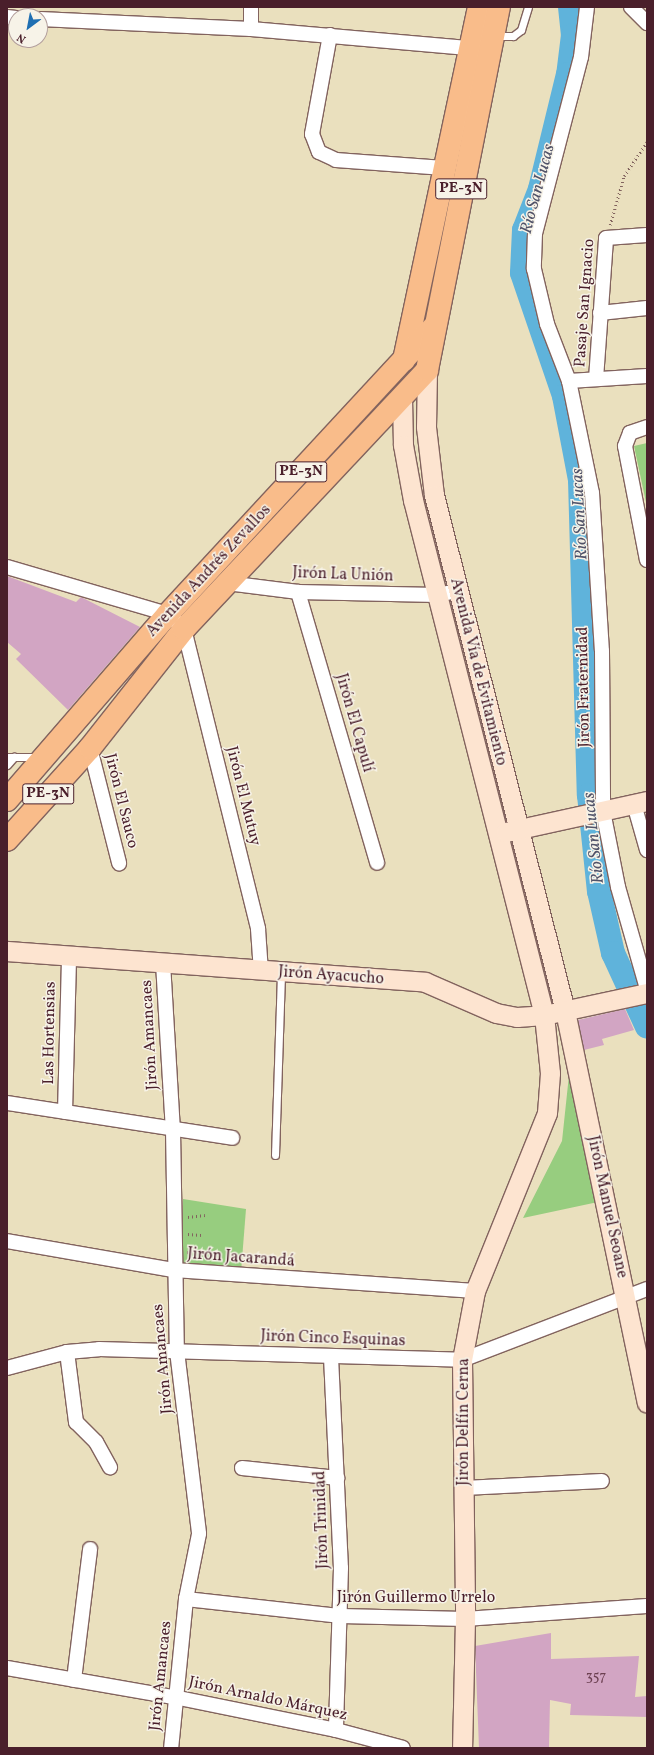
<!DOCTYPE html>
<html>
<head>
<meta charset="utf-8">
<style>
	body { margin:0 }
	#map { position:relative; width:654px; height:1755px; overflow:hidden; background:#eae0be; font-family:Vollkorn,serif }
	div>[style] { position:absolute }
	.green>* { inset:0; background:#97cd7f }
	.river>* { height:24px; margin:-12px; padding:0 12px; transform-origin:12px; border-radius:12px; background:#5fb3db }
	.building>* { inset:0; background:#d2a5c3 }
	.path>* { height:2.5px; margin-top:-1.25px; transform-origin:0; background:repeating-linear-gradient(90deg,#82635e 0 1px,transparent 0 4px) }
	.roads { filter:drop-shadow(1px 0 #82635e) drop-shadow(-1px 0 #82635e) drop-shadow(0 1px #82635e) drop-shadow(0 -1px #82635e) }
	.lane>* { height:7px; margin:-3.5px; padding:0 3.5px; transform-origin:3.5px; border-radius:3.5px; background:#fff }
	.street>* { height:14px; margin:-7px; padding:0 7px; transform-origin:7px; border-radius:7px; background:#fff }
	.secondary>* { height:19px; margin:-9.5px; padding:0 9.5px; transform-origin:9.5px; border-radius:9.5px; background:#fde4d0 }
	.highway>* { height:22px; margin:-11px; padding:0 11px; transform-origin:11px; border-radius:11px; background:#f9bc8a }
	span { translate:-50% -50%; white-space:nowrap; text-align:center; line-height:1.15; -webkit-text-stroke:3px #f7f3e8; paint-order:stroke }
	.number-label { font-size:14px; color:#6c4051 }
	.number-label span { -webkit-text-stroke-width:0 }
	.shield-label span { padding:1px 3px; background:#f7f3e8; border:1px solid; border-radius:3px; -webkit-text-stroke-width:0 }
	.shield-label { font-size:15px; color:#4a1f2b; font-weight:700 }
	.street-label { font-size:16px; color:#4a1f2b }
	.water-label { font-size:17px; color:#515369; font-style:italic }
	.frame { position:absolute; inset:0; border:8px solid #4a1f2b; pointer-events:none }
	.north { position:absolute; left:8px; top:8px; width:40px; height:40px; box-sizing:border-box; background:#f7f3e8; border:1px solid #b29e9c; border-radius:50%; rotate:212deg; font-size:11px; font-weight:700; line-height:16px; text-align:center; color:#4a1f2b }
	.north::after { content:''; display:block; margin:auto; width:14px; height:18px; background:#1f6fb2; clip-path:polygon(50% 0,100% 100%,50% 72%,0 100%) }
</style>
</head>
<body>
<div id="map">
	<div class="green">
		<i style="clip-path:polygon(647px 443px,647px 507px,634px 446px)"></i>
		<i style="clip-path:polygon(569px 1075px,598px 1202px,523px 1218px,562px 1141px)"></i>
		<i style="clip-path:polygon(183px 1199px,246px 1209px,241px 1272px,183px 1266px)"></i>
	</div>
	<div class="river">
		<i style="left:570px;top:7px;width:28px;rotate:84deg"></i>
		<i style="left:573px;top:35px;width:39px;rotate:97deg"></i>
		<i style="left:568px;top:74px;width:118px;rotate:103.7deg"></i>
		<i style="left:540px;top:189px;width:44px;rotate:111.3deg"></i>
		<i style="left:524px;top:230px;width:43px;rotate:92.7deg"></i>
		<i style="left:522px;top:273px;width:130px;rotate:71.1deg"></i>
		<i style="left:564px;top:396px;width:86px;rotate:79.2deg"></i>
		<i style="left:580px;top:480px;width:315px;rotate:88.4deg"></i>
		<i style="left:589px;top:795px;width:97px;rotate:84.1deg"></i>
		<i style="left:599px;top:891px;width:64px;rotate:77.3deg"></i>
		<i style="left:613px;top:953px;width:81px;rotate:65.3deg"></i>
	</div>
	<div class="building">
		<i style="clip-path:polygon(7px 576px,76px 602px,81px 597px,140px 627px,68px 710px,16px 659px,21px 654px,7px 642px)"></i>
		<i style="clip-path:polygon(625px 1009px,634px 1030px,602px 1039px,604px 1045px,584px 1050px,578px 1020px)"></i>
		<i style="clip-path:polygon(551px 1633px,551px 1659px,639px 1656px,635px 1697px,647px 1696px,647px 1717px,570px 1715px,571px 1704px,550px 1700px,549px 1748px,479px 1748px,475px 1646px)"></i>
	</div>
	<div class="path">
		<i style="left:610px;top:225px;width:51px;rotate:-74.1deg"></i>
		<i style="left:624px;top:176px;width:41px;rotate:-55.9deg"></i>
		<i style="left:188px;top:1217px;width:17px;rotate:-7deg"></i>
		<i style="left:188px;top:1234px;width:13px;rotate:4deg"></i>
		<i style="left:187px;top:1252px;width:14px;rotate:12deg"></i>
	</div>
	<div class="roads">
		<div class="lane">
			<i style="left:497px;top:36px;width:16px"></i>
			<i style="left:513px;top:36px;width:10px;rotate:-37deg"></i>
			<i style="left:521px;top:30px;width:24px;rotate:-73deg"></i>
			<i style="left:7px;top:757px;width:31px"></i>
			<i style="left:7px;top:765px;width:11px;rotate:-49deg"></i>
			<i style="left:275px;top:1155px;width:182px;rotate:-88.1deg"></i>
		</div>
		<div class="street">
			<i style="left:251px;top:7px;width:22px;rotate:90deg"></i>
			<i style="left:587px;top:7px;width:50px;rotate:96.8deg"></i>
			<i style="left:581px;top:57px;width:182px;rotate:104.6deg"></i>
			<i style="left:535px;top:233px;width:36px;rotate:92deg"></i>
			<i style="left:534px;top:269px;width:57px;rotate:76.7deg"></i>
			<i style="left:547px;top:324px;width:61px;rotate:68.9deg"></i>
			<i style="left:569px;top:381px;width:114px;rotate:78.4deg"></i>
			<i style="left:592px;top:493px;width:158px;rotate:86.4deg"></i>
			<i style="left:602px;top:651px;width:160px;rotate:89.6deg"></i>
			<i style="left:603px;top:811px;width:77px;rotate:78.8deg"></i>
			<i style="left:618px;top:887px;width:106px;rotate:74.1deg"></i>
			<i style="left:631px;top:7px;width:23px;rotate:45deg"></i>
			<i style="left:7px;top:17px;width:9px;rotate:6deg"></i>
			<i style="left:40px;top:19px;width:211px;rotate:2.7deg"></i>
			<i style="left:251px;top:29px;width:229px;rotate:5deg"></i>
			<i style="left:330px;top:35px;width:101px;rotate:100.3deg"></i>
			<i style="left:312px;top:134px;width:19px;rotate:69deg"></i>
			<i style="left:319px;top:152px;width:19px;rotate:25deg"></i>
			<i style="left:336px;top:160px;width:108px;rotate:4.2deg"></i>
			<i style="left:600px;top:313px;width:47px;rotate:-6.1deg"></i>
			<i style="left:596px;top:379px;width:141px;rotate:-85.9deg"></i>
			<i style="left:606px;top:238px;width:41px;rotate:-4.2deg"></i>
			<i style="left:569px;top:381px;width:78px;rotate:-3.7deg"></i>
			<i style="left:647px;top:427px;width:18px;rotate:161deg"></i>
			<i style="left:630px;top:433px;width:14px;rotate:111deg"></i>
			<i style="left:625px;top:446px;width:116px;rotate:79.1deg"></i>
			<i style="left:7px;top:567px;width:168px;rotate:16.3deg"></i>
			<i style="left:168px;top:614px;width:22px;rotate:43deg"></i>
			<i style="left:184px;top:629px;width:309px;rotate:76.1deg"></i>
			<i style="left:258px;top:929px;width:43px;rotate:86deg"></i>
			<i style="left:227px;top:583px;width:72px;rotate:7.2deg"></i>
			<i style="left:298px;top:592px;width:139px;rotate:1.2deg"></i>
			<i style="left:437px;top:595px;width:21px;rotate:-11deg"></i>
			<i style="left:298px;top:592px;width:282px;rotate:73.7deg"></i>
			<i style="left:90px;top:748px;width:119px;rotate:75.8deg"></i>
			<i style="left:634px;top:804px;width:48px;rotate:74.2deg"></i>
			<i style="left:163px;top:963px;width:167px;rotate:86.6deg"></i>
			<i style="left:173px;top:1130px;width:221px;rotate:89deg"></i>
			<i style="left:177px;top:1351px;width:184px;rotate:83.1deg"></i>
			<i style="left:199px;top:1534px;width:66px;rotate:101.3deg"></i>
			<i style="left:186px;top:1599px;width:150px;rotate:95.7deg"></i>
			<i style="left:7px;top:1103px;width:228px;rotate:8.8deg"></i>
			<i style="left:65px;top:1112px;width:157px;rotate:-88.5deg"></i>
			<i style="left:7px;top:1241px;width:169px;rotate:9.9deg"></i>
			<i style="left:174px;top:1270px;width:302px;rotate:4deg"></i>
			<i style="left:67px;top:1352px;width:71px;rotate:82.7deg"></i>
			<i style="left:76px;top:1422px;width:28px;rotate:45deg"></i>
			<i style="left:96px;top:1442px;width:29px;rotate:61deg"></i>
			<i style="left:331px;top:1357px;width:211px;rotate:87.3deg"></i>
			<i style="left:341px;top:1568px;width:162px;rotate:91.8deg"></i>
			<i style="left:7px;top:1368px;width:62px;rotate:-14.9deg"></i>
			<i style="left:67px;top:1352px;width:32px;rotate:-5deg"></i>
			<i style="left:99px;top:1349px;width:363px;rotate:1.7deg"></i>
			<i style="left:462px;top:1360px;width:198px;rotate:-21deg"></i>
			<i style="left:242px;top:1468px;width:96px;rotate:6deg"></i>
			<i style="left:464px;top:1488px;width:138px;rotate:-2.9deg"></i>
			<i style="left:186px;top:1599px;width:156px;rotate:6.3deg"></i>
			<i style="left:341px;top:1616px;width:124px;rotate:1.4deg"></i>
			<i style="left:465px;top:1619px;width:182px;rotate:-4.1deg"></i>
			<i style="left:7px;top:1668px;width:169px;rotate:9.9deg"></i>
			<i style="left:174px;top:1697px;width:165px;rotate:11.5deg"></i>
			<i style="left:336px;top:1730px;width:69px;rotate:15deg"></i>
			<i style="left:74px;top:1680px;width:132px;rotate:-83deg"></i>
		</div>
		<div class="secondary">
			<i style="left:427px;top:370px;width:57px;rotate:91deg"></i>
			<i style="left:426px;top:427px;width:68px;rotate:83.3deg"></i>
			<i style="left:434px;top:495px;width:532px;rotate:75.75deg"></i>
			<i style="left:565px;top:1011px;width:400px;rotate:78.2deg"></i>
			<i style="left:402px;top:398px;width:47px;rotate:88.8deg"></i>
			<i style="left:403px;top:445px;width:56px;rotate:79.7deg"></i>
			<i style="left:413px;top:500px;width:531px;rotate:75.73deg"></i>
			<i style="left:544px;top:1015px;width:58px;rotate:84.1deg"></i>
			<i style="left:550px;top:1073px;width:40px;rotate:94.3deg"></i>
			<i style="left:547px;top:1113px;width:192px;rotate:112deg"></i>
			<i style="left:475px;top:1291px;width:70px;rotate:100.7deg"></i>
			<i style="left:462px;top:1360px;width:259px;rotate:89.3deg"></i>
			<i style="left:465px;top:1619px;width:129px;rotate:91.3deg"></i>
			<i style="left:506px;top:832px;width:144px;rotate:-12.4deg"></i>
			<i style="left:7px;top:951px;width:419px;rotate:4.2deg"></i>
			<i style="left:425px;top:982px;width:77px;rotate:23.6deg"></i>
			<i style="left:496px;top:1013px;width:21px;rotate:11deg"></i>
			<i style="left:517px;top:1017px;width:27px;rotate:-4deg"></i>
			<i style="left:544px;top:1015px;width:105px;rotate:-12.1deg"></i>
		</div>
		<div class="highway">
			<i style="left:404px;top:360px;width:361px;rotate:-78deg"></i>
			<i style="left:7px;top:800px;width:246px;rotate:-49.1deg"></i>
			<i style="left:168px;top:614px;width:390px;rotate:-47.2deg"></i>
			<i style="left:7px;top:840px;width:124px;rotate:-47.9deg"></i>
			<i style="left:90px;top:748px;width:152px;rotate:-51.7deg"></i>
			<i style="left:184px;top:629px;width:355px;rotate:-46.8deg"></i>
			<i style="left:427px;top:370px;width:370px;rotate:-78.8deg"></i>
		</div>
	</div>
	<div class="number-label">
		<span style="left:596px;top:1677px">357</span>
	</div>
	<div class="shield-label">
		<span style="left:461px;top:189px">PE-3N</span>
		<span style="left:301px;top:472px">PE-3N</span>
		<span style="left:48px;top:794px">PE-3N</span>
	</div>
	<div class="street-label">
		<span style="left:585px;top:303px;rotate:-86deg">Pasaje San Ignacio</span>
		<span style="left:209px;top:571px;rotate:-47deg">Avenida Andrés Zevallos</span>
		<span style="left:343px;top:575px;rotate:2deg">Jirón La Unión</span>
		<span style="left:478px;top:672px;rotate:76deg">Avenida Vía de Evitamiento</span>
		<span style="left:584px;top:687px;rotate:-91deg">Jirón Fraternidad</span>
		<span style="left:354px;top:723px;rotate:74deg">Jirón El Capulí</span>
		<span style="left:243px;top:796px;rotate:76deg">Jirón El Mutuy</span>
		<span style="left:121px;top:801px;rotate:76deg">Jirón El Sauco</span>
		<span style="left:331px;top:976px;rotate:4deg">Jirón Ayacucho</span>
		<span style="left:50px;top:1033px;rotate:-89deg">Las Hortensias</span>
		<span style="left:150px;top:1035px;rotate:-93deg">Jirón Amancaes</span>
		<span style="left:607px;top:1207px;rotate:78deg">Jirón Manuel Seoane</span>
		<span style="left:241px;top:1258px;rotate:4deg">Jirón Jacarandá</span>
		<span style="left:333px;top:1339px;rotate:2deg">Jirón Cinco Esquinas</span>
		<span style="left:163px;top:1359px;rotate:-95deg">Jirón Amancaes</span>
		<span style="left:464px;top:1422px;rotate:-90deg">Jirón Delfín Cerna</span>
		<span style="left:322px;top:1520px;rotate:-92deg">Jirón Trinidad</span>
		<span style="left:416px;top:1598px">Jirón Guillermo Urrelo</span>
		<span style="left:161px;top:1676px;rotate:-84deg">Jirón Amancaes</span>
		<span style="left:268px;top:1699px;rotate:12deg">Jirón Arnaldo Márquez</span>
	</div>
	<div class="water-label">
		<span style="left:538px;top:189px;rotate:-75deg">Río San Lucas</span>
		<span style="left:580px;top:514px;rotate:-93deg">Río San Lucas</span>
		<span style="left:594px;top:838px;rotate:-96deg">Río San Lucas</span>
	</div>
	<div class="frame"></div>
	<div class="north">N</div>
</div>
</body>
</html>
